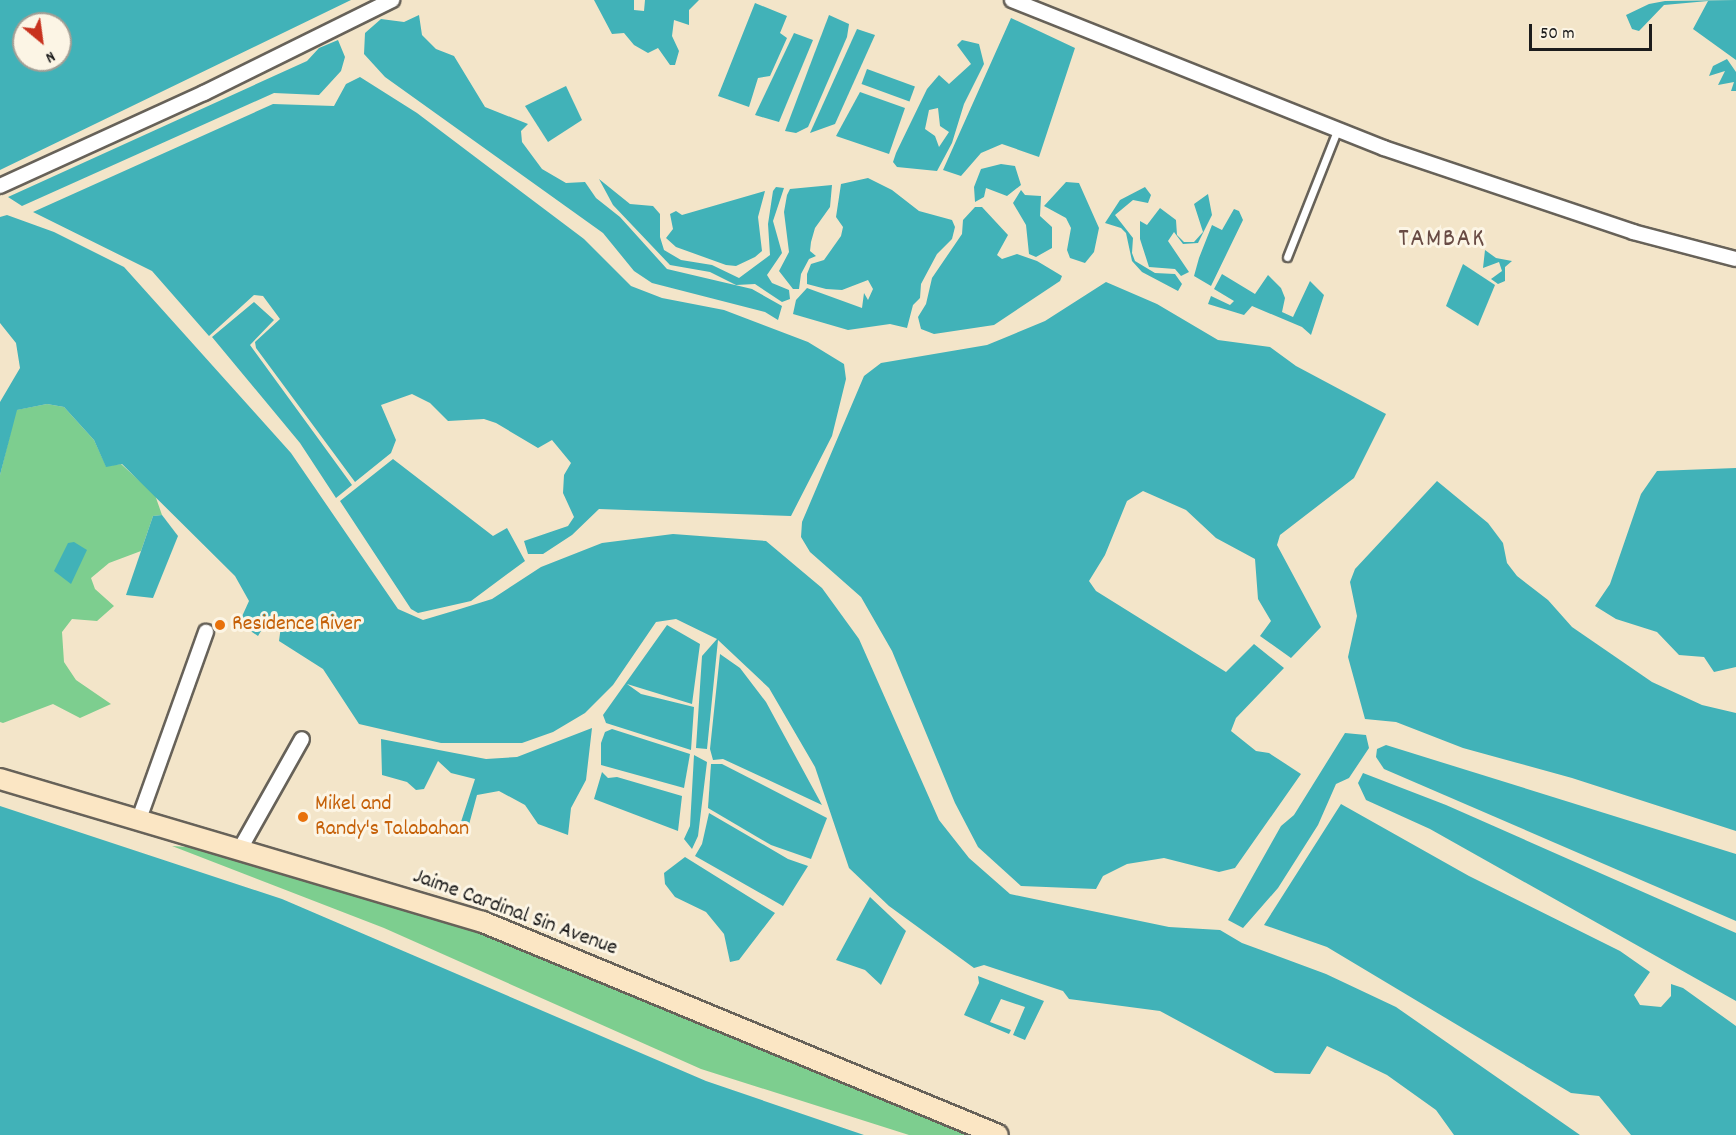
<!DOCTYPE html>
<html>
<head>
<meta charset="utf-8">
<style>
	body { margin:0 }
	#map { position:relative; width:1736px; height:1135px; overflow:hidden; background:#f3e5c9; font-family:Dekko,sans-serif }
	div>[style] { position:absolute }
	.green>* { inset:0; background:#7dce8f }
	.water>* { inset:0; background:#41b2b8; transform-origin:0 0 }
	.roads { filter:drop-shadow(2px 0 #676259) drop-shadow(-2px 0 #676259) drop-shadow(0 2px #676259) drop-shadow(0 -2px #676259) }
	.service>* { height:7px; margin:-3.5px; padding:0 3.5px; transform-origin:3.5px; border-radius:3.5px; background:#fff }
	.minor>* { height:14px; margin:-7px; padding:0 7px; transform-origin:7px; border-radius:7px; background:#fff }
	.secondary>* { height:20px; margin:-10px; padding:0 10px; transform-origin:10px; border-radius:10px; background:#fbe6c4 }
	.dots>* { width:16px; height:16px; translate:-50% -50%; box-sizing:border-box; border:3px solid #fcf5e5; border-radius:50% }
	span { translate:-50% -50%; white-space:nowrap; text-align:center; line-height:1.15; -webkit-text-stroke:6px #fcf5e5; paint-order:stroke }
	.food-label { font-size:22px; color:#c56008 }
	.left { translate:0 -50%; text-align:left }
	.street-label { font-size:22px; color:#1c1c1c }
	.quarter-label { font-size:26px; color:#684b44; letter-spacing:1.5px }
	.north { position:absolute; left:12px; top:12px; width:60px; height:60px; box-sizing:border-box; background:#fcf5e5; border:2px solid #a29e95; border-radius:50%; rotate:151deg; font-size:16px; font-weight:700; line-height:24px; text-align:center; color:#1c1c1c }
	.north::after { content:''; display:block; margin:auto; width:21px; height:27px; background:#c8321e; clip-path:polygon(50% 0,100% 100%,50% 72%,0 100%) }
	.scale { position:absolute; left:1529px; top:24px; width:123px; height:27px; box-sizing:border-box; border:3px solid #1c1c1c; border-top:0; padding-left:8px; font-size:18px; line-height:21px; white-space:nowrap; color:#1c1c1c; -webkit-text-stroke:4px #fcf5e5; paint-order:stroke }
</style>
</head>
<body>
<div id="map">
	<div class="green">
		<i style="clip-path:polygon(47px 404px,64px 407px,94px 440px,106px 466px,121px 464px,155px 495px,162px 515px,153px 516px,141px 551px,109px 563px,91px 578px,95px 589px,114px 606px,97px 621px,72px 619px,62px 632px,64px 662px,76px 680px,111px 704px,80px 718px,53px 704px,3px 723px,0 722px,0 475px,16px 410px)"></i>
		<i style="clip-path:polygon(172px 846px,202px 848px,505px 938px,974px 1135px,909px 1135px,701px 1069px,384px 928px)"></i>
	</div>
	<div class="water">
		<i style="clip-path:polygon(evenodd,0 0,351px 0,0 170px,0 0,24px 24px,60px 24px,60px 60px,24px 60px,24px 24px)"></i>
		<i style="clip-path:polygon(594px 0,634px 0,634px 10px,644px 11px,645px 0,699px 0,689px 10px,689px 25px,674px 20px,672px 36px,679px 51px,675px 65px,670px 65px,658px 48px,648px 53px,634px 45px,624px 33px,612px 34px)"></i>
		<i style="clip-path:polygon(1736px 0,1736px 60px,1693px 29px,1708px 1px,1664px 5px,1639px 31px,1632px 29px,1626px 15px,1649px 4px,1665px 1px)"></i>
		<i style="clip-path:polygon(755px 3px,787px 16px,780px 33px,787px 38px,770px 76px,758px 78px,749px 107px,718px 96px)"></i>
		<i style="clip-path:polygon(419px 15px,422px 35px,436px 49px,454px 56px,485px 107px,528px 124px,521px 131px,522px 142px,542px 169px,566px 183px,585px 182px,596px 198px,620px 217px,667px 269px,752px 289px,782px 306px,778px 320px,765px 312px,652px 283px,634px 271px,603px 233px,385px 77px,364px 54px,365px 33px,381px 19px,404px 22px)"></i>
		<i style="clip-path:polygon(829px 15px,849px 24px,847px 37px,808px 127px,796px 133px,785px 131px)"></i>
		<i style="clip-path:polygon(1011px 18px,1075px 48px,1039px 157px,1002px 144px,981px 153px,961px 176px,943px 170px)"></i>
		<i style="clip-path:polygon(857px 29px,875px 35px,835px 124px,810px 133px)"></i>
		<i style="clip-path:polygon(794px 33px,813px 40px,779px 122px,755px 115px)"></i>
		<i style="clip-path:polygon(338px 40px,345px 57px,341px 71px,319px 95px,274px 93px,22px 206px,8px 197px,307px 61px,319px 48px)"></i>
		<i style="clip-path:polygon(evenodd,962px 40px,979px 44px,984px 64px,964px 104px,952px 143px,937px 171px,897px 167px,893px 162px,896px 153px,927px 89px,939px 75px,949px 84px,971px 64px,957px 45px,962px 40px,938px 108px,940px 126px,949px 132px,939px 147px,935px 136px,925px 129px,929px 110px,938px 108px)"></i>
		<i style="clip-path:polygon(1727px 59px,1736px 72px,1736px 91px,1731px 91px,1734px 82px,1718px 85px,1725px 71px,1709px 76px,1713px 66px)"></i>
		<i style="left:867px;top:69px;width:51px;height:16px;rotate:20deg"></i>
		<i style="clip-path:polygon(360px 77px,417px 113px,584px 239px,631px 286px,662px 298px,724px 310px,808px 342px,844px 364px,846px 379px,832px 436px,791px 516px,599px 509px,572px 535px,543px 554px,528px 554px,524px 541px,568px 526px,574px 517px,563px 493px,564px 475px,571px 463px,552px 440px,538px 448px,496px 423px,484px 419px,448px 421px,430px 403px,412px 394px,381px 405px,396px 440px,391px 453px,355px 482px,256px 348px,255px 342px,280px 319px,263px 296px,254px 295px,209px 336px,152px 271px,33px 212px,273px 104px,334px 106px,346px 84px)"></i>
		<i style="clip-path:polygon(566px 86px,582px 120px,548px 142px,525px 106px)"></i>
		<i style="clip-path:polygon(860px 92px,905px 108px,889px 154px,836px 136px)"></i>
		<i style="clip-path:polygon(1001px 164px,1015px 166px,1021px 185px,1007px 196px,986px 188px,984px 197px,975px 202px,974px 187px,981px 169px)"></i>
		<i style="clip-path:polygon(868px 178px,892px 190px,919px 211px,952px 220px,955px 227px,952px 239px,937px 254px,921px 284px,920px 298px,913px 305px,907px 328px,890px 324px,848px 330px,793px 314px,796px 300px,807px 288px,862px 308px,864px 293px,868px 300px,873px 289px,868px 280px,842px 290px,826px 289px,807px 284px,807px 274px,811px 264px,824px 260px,841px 236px,843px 227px,836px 217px,841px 184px)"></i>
		<i style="clip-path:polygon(599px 179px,630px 204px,653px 206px,660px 214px,660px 237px,664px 250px,681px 260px,712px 265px,739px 278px,770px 255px,768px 224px,773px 191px,776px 187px,784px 188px,773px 221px,782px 253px,767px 275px,772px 283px,789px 290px,790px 299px,782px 302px,755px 284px,736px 285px,710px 272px,670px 265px,613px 205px)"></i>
		<i style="clip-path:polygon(1066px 182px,1079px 183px,1099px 228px,1094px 252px,1085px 263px,1070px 258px,1067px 250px,1071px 228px,1066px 218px,1044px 206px)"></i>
		<i style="clip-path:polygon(832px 185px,830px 207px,815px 228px,811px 242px,810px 251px,816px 256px,809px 259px,801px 274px,799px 289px,793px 289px,779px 271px,789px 252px,784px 212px,787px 195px,790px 189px)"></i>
		<i style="clip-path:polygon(1145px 187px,1151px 195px,1148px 203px,1133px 200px,1115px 215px,1133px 238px,1132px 253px,1135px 261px,1155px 273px,1175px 274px,1182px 284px,1178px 291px,1142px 272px,1132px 261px,1126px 233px,1121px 228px,1105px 223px,1120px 200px)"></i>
		<i style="clip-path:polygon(1021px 190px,1025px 195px,1041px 196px,1040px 216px,1052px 227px,1052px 248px,1036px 257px,1029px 254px,1026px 225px,1013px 203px)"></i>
		<i style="clip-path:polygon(765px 191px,758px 217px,762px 251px,755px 257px,736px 266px,726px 265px,676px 247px,666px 238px,673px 229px,670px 214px,676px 211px,682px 215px)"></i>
		<i style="clip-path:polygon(1208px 194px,1212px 215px,1198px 243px,1183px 244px,1174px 232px,1168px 241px,1189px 272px,1181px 276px,1175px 269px,1149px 267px,1140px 239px,1140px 221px,1147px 225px,1160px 208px,1176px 220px,1177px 235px,1184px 242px,1194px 242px,1203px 232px,1194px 204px)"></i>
		<i style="clip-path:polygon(975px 207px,982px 207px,1008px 235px,997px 255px,1002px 259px,1017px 254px,1037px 261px,1062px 276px,1060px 281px,994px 325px,934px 334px,921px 329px,918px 317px,926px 304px,932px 278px,962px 234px,963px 220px)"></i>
		<i style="clip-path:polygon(1234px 209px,1239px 211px,1243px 220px,1211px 286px,1194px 276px,1199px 258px,1212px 225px,1222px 230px)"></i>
		<i style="clip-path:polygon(7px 215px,54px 232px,124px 267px,291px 453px,398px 609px,423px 620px,460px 609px,492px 599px,541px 567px,602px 543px,673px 534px,766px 541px,822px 588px,859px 639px,939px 820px,969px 858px,1010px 894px,1169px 927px,1220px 930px,1242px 943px,1326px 974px,1396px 1007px,1580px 1135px,1454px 1135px,1436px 1110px,1387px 1075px,1327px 1046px,1310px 1074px,1275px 1073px,1160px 1011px,1069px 999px,1063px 991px,984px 965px,974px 968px,889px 906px,849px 868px,815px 767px,769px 688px,718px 640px,707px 749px,696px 748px,702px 656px,717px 639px,676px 619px,656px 622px,613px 685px,585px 713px,553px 732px,522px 743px,441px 743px,359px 724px,323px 669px,279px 641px,281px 626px,270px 616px,258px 636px,239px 623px,249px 601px,235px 576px,122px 464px,106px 467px,94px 440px,64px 407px,47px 404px,17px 410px,0 475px,0 402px,20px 368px,16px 343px,0 323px,0 217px)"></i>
		<i style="clip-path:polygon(1485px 250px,1496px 258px,1512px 261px,1505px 267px,1505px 281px,1498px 284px,1491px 279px,1502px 271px,1499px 262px,1483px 268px)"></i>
		<i style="clip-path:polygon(1463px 264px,1495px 285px,1478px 326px,1446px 306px)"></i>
		<i style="clip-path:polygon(1222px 274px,1255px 294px,1268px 275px,1281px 288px,1285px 298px,1282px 312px,1293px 317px,1310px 281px,1324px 295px,1311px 335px,1302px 327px,1252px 306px,1244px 315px,1208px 304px,1211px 296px,1230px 305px,1234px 301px,1214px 289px)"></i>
		<i style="clip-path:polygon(1106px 282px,1157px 304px,1218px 340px,1270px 347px,1296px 366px,1386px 414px,1354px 478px,1280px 535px,1277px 545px,1321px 627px,1291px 658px,1260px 636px,1271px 621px,1258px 599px,1255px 559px,1216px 538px,1186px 510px,1143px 491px,1127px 501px,1105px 555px,1089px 581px,1096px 591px,1226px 672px,1254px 644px,1284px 668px,1236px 718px,1231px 731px,1256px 751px,1269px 753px,1301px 774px,1235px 868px,1219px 872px,1164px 858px,1127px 864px,1103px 876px,1096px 889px,1021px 886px,978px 847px,955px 803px,892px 651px,861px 597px,810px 552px,801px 537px,802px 522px,864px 376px,881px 363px,987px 345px,1009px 336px,1045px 321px)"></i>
		<i style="clip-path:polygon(254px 302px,274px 320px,250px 345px,352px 485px,336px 498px,300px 443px,212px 337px)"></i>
		<i style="clip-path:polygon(393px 459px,493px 536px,507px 528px,525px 561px,471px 601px,418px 613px,411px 609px,340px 501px)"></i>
		<i style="clip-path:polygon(1736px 468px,1736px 667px,1714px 672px,1704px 657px,1679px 655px,1657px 632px,1616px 619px,1595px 606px,1610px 584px,1641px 494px,1657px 471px)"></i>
		<i style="clip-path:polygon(1437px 481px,1488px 523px,1503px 543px,1507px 563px,1517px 576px,1548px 600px,1572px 627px,1652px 682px,1702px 705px,1736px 713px,1736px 831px,1572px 778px,1463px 748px,1396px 722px,1365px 719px,1348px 657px,1357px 616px,1350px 582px,1355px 569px)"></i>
		<i style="clip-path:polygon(162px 515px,178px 536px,153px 598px,126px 595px,153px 516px)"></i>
		<i style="clip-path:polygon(74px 542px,87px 550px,71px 584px,54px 571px,68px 543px)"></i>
		<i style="clip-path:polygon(667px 625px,700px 644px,692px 704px,627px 684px,641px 694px,694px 707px,691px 750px,606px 723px,603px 715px)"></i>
		<i style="clip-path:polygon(720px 654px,740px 668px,766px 702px,822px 805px,723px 759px,713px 760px,710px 749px)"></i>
		<i style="clip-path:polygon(592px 728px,586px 780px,571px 808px,568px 835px,538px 824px,525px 805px,499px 791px,477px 795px,467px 832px,459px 828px,475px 779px,451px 773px,438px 761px,424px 789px,416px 790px,407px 782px,382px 775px,381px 739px,486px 759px,517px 757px)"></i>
		<i style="clip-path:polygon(612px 729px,690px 754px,684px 788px,601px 765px,601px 743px,605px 732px)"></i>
		<i style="clip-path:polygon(1345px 733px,1366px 735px,1369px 748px,1349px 778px,1336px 784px,1318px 825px,1278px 888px,1243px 928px,1228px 920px,1281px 826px,1294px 815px)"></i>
		<i style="clip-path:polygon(1386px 745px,1736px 854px,1736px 921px,1384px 769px,1376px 757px,1377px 749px)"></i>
		<i style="clip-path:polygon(694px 755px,707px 762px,698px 836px,692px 849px,684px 839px,690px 826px)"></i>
		<i style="clip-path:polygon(711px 764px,722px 764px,827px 818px,811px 859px,771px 845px,708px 808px)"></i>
		<i style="clip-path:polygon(602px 772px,608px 778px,617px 777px,682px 796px,678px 831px,594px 799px)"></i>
		<i style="clip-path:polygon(1363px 773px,1446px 805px,1736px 933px,1736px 1001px,1430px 829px,1366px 800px,1358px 783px)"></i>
		<i style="clip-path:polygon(1341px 804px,1469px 876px,1620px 951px,1650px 972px,1634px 995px,1640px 1005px,1661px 1007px,1671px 996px,1671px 984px,1683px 988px,1736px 1026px,1736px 1135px,1631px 1135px,1599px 1096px,1571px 1093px,1327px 947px,1264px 925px)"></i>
		<i style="clip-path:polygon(0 806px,282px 899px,706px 1081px,864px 1135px,0 1135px)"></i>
		<i style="clip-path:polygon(709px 813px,788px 859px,808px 866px,783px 906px,695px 856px,702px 844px)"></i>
		<i style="clip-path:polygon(685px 857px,775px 913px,739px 960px,730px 962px,724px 934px,706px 912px,675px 897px,665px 884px,664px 873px)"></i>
		<i style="clip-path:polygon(870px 897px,906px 931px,881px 985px,865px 970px,836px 960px)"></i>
		<i style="clip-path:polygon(978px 976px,1044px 1001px,1025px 1040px,1013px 1035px,1025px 1007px,1001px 999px,990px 1022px,1011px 1030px,1009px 1034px,964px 1015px,979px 983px)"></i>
	</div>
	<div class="roads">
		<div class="service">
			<i style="left:1287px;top:257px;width:136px;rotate:-68.4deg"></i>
		</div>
		<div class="minor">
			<i style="left:1012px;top:0;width:400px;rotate:21.7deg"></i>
			<i style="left:1384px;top:148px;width:263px;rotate:18.6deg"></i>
			<i style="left:1633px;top:232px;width:106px;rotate:14.7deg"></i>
			<i style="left:0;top:186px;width:224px;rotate:-24.5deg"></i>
			<i style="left:204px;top:93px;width:210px;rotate:-26.3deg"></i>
			<i style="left:139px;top:819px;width:199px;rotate:-70.3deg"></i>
			<i style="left:240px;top:849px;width:126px;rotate:-60.6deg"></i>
		</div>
		<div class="secondary">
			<i style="left:0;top:779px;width:504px;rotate:16.49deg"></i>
			<i style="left:483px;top:922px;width:557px;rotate:22.47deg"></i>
		</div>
	</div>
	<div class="dots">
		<i style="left:220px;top:625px;background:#e8710a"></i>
		<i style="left:303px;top:817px;background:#e8710a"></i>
	</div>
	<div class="food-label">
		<span class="left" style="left:232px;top:625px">Residence River</span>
		<span class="left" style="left:315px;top:817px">Mikel and<br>Randy's Talabahan</span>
	</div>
	<div class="street-label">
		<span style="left:515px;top:913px;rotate:20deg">Jaime Cardinal Sin Avenue</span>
	</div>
	<div class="quarter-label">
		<span style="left:1442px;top:240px">TAMBAK</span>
	</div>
	<div class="north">N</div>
	<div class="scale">50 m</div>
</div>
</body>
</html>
